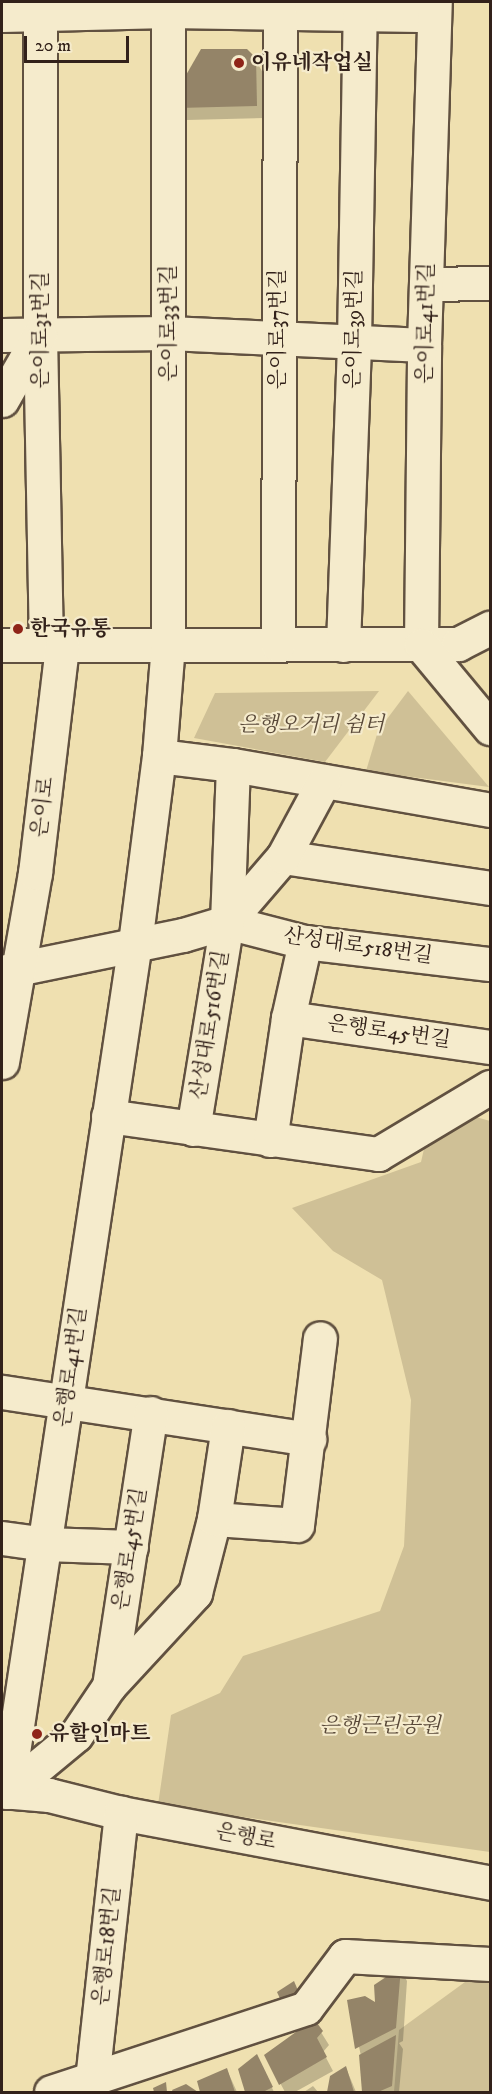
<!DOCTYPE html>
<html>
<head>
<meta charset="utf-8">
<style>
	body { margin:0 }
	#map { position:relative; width:492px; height:2094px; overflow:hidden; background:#efe0b0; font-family:"IM FELL DW Pica","Noto Serif KR",serif }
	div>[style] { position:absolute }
	.green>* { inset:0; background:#cfc096 }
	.shadow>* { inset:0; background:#0003 }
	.building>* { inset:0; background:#948468 }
	.roads { filter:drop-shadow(2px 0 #615140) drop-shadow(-2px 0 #615140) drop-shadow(0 2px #615140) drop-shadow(0 -2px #615140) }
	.minor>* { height:33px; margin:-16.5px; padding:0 16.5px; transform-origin:16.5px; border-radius:16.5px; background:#f5ebcc }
	.dots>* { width:16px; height:16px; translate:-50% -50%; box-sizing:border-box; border:3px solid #f5ebcc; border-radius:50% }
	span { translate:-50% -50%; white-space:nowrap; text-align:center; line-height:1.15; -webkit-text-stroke:4.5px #f5ebcc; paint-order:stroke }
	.poi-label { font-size:21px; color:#32211a; font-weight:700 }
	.left { translate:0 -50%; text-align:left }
	.street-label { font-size:21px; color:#32211a }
	.park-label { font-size:21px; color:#594939; font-style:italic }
	.frame { position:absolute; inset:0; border:3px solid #32211a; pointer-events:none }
	.scale { position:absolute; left:24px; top:36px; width:105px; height:27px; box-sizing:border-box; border:3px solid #32211a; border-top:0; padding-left:8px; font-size:18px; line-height:21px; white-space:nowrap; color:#32211a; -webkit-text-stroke:4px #f5ebcc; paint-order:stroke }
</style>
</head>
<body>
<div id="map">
	<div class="green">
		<i style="clip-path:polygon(379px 691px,325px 762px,194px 738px,215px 693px)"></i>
		<i style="clip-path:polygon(408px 691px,489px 787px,366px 771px,378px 731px)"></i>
		<i style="clip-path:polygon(434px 1105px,490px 1121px,490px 1852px,158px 1805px,171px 1715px,220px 1693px,243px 1656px,380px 1611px,404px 1546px,411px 1400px,382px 1280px,333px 1251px,292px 1208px,421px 1162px)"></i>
		<i style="clip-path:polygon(476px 1974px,490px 1975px,490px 2092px,394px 2092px,399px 2030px)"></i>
	</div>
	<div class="shadow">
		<i style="clip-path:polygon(255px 59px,263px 73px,264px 118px,187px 120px,180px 108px)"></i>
		<i style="clip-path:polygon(400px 1969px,407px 1981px,403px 2041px,399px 2043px,403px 2049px,399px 2092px,363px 2092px,361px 2056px,349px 2001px,377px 2005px)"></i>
		<i style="clip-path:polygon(314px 2021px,329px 2045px,323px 2052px,333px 2071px,295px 2092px,285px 2092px,265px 2055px)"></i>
		<i style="clip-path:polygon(260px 2063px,274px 2092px,246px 2092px,240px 2069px)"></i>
		<i style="clip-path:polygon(346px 2068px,356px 2092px,328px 2092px,331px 2077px)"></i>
		<i style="clip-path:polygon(227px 2070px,237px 2092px,202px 2092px,199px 2082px)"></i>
		<i style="clip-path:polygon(313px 2086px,318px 2092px,304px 2092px)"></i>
	</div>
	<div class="building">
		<i style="clip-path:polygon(201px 49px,247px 49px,256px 58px,257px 106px,178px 108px,178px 89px)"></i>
		<i style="clip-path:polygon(401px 1967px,396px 2028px,355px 2049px,347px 2000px,365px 1996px,375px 2002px,374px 1985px)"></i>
		<i style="clip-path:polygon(294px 1981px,302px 2000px,286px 2012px,277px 1992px)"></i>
		<i style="clip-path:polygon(314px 2019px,323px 2031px,317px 2038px,327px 2057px,279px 2085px,264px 2055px)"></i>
		<i style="clip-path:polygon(396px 2035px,392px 2086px,378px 2092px,362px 2092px,359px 2055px)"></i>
		<i style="clip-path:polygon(257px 2054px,273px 2087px,263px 2092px,245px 2092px,238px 2069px)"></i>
		<i style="clip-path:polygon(346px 2066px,354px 2092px,327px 2092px,330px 2076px)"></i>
		<i style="clip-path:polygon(227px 2068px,235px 2092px,200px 2092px,197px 2081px)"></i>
		<i style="clip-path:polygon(166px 2082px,167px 2092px,154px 2092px,153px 2088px)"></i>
		<i style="clip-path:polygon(186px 2084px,198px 2092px,173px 2092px,172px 2090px)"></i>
	</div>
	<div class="roads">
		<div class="minor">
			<i style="left:2px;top:15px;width:166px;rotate:-1.4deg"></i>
			<i style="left:168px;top:11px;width:266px;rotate:0.9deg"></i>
			<i style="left:40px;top:15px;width:319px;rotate:90deg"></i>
			<i style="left:40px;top:334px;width:311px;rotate:88.9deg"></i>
			<i style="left:426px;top:284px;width:64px;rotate:-0.9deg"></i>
			<i style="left:2px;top:335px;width:167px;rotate:-0.7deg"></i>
			<i style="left:169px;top:333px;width:255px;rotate:2.7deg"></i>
			<i style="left:2px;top:400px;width:76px;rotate:-60.1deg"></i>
			<i style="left:2px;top:645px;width:456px;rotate:-0.1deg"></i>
			<i style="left:458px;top:644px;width:36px;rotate:-27deg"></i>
			<i style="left:278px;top:645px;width:631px;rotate:-89.82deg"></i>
			<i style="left:343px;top:645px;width:303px;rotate:-87.9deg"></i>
			<i style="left:354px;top:342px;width:328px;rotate:-89deg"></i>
			<i style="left:421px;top:645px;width:300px;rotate:-89.4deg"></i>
			<i style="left:424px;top:345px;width:343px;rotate:-88.2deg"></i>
			<i style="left:421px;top:645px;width:108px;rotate:50.3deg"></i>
			<i style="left:159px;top:756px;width:75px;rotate:6.9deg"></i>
			<i style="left:233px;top:765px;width:261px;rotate:9.9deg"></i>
			<i style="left:283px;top:857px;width:209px;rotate:8.5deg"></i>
			<i style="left:227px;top:922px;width:86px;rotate:-49.3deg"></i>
			<i style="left:283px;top:857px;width:86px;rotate:-61.7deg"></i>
			<i style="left:2px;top:972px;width:185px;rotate:-11.6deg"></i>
			<i style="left:183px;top:935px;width:46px;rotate:-16.5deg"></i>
			<i style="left:227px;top:922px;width:81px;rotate:14.4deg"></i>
			<i style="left:305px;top:942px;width:186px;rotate:6.8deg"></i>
			<i style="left:288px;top:1018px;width:204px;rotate:8.2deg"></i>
			<i style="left:2px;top:1062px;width:192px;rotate:-80.1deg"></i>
			<i style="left:35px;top:873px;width:230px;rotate:-83.2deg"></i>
			<i style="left:108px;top:1116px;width:273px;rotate:8deg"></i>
			<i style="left:378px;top:1154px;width:131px;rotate:-30.9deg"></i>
			<i style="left:193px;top:1129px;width:210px;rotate:-80.7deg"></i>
			<i style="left:227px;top:922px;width:157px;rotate:-87.8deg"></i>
			<i style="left:270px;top:1140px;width:123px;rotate:-81.6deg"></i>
			<i style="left:288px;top:1018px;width:78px;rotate:-77.4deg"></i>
			<i style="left:2px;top:1392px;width:311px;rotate:8.7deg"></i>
			<i style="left:214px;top:1519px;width:83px;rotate:4.1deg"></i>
			<i style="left:297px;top:1525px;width:188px;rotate:-83deg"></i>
			<i style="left:2px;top:1538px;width:43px;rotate:7.9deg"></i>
			<i style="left:45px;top:1544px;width:86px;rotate:2deg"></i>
			<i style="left:109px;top:1686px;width:276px;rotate:-81.3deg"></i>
			<i style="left:2px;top:1791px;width:47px;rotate:4.9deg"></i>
			<i style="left:49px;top:1795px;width:74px;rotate:14deg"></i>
			<i style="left:121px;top:1813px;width:376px;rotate:10.7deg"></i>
			<i style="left:7px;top:1792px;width:859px;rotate:-81.43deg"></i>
			<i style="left:135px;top:943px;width:189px;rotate:-82.7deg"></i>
			<i style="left:159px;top:756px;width:112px;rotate:-85.4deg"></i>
			<i style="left:168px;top:644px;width:642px;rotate:-90deg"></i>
			<i style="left:7px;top:1792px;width:89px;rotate:-39.6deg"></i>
			<i style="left:76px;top:1735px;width:59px;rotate:-56deg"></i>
			<i style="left:109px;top:1686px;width:127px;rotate:-47.2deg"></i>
			<i style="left:195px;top:1593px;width:76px;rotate:-75.6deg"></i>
			<i style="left:214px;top:1519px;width:94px;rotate:-81.4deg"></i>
			<i style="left:92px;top:2080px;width:269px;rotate:-83.8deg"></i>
			<i style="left:51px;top:2092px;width:268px;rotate:-18.2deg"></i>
			<i style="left:306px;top:2008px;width:65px;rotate:-53.1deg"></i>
			<i style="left:345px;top:1956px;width:145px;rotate:3.2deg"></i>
		</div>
	</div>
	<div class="dots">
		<i style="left:239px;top:63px;background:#8f2418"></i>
		<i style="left:18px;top:629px;background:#8f2418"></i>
		<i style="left:37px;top:1734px;background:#8f2418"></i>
	</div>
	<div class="poi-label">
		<span class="left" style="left:251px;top:63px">이유네작업실</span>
		<span class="left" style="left:30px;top:629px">한국유통</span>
		<span class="left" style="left:49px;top:1734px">유할인마트</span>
	</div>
	<div class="street-label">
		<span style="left:169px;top:323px;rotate:-90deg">은이로33번길</span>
		<span style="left:426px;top:323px;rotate:-89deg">은이로41번길</span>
		<span style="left:278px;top:329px;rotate:-90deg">은이로37번길</span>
		<span style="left:354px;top:329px;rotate:-89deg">은이로39번길</span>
		<span style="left:41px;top:330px;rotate:-90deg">은이로31번길</span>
		<span style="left:43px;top:807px;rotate:-83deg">은이로</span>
		<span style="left:358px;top:946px;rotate:8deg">산성대로518번길</span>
		<span style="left:210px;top:1025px;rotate:-81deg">산성대로516번길</span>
		<span style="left:389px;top:1032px;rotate:8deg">은행로45번길</span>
		<span style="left:71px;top:1367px;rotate:-82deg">은행로41번길</span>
		<span style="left:130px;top:1549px;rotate:-81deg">은행로45번길</span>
		<span style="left:246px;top:1837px;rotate:11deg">은행로</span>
		<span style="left:107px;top:1946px;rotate:-84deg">은행로18번길</span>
	</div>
	<div class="park-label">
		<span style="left:311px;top:725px">은행오거리 쉼터</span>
		<span style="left:380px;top:1726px">은행근린공원</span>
	</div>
	<div class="frame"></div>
	<div class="scale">20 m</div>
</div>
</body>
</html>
